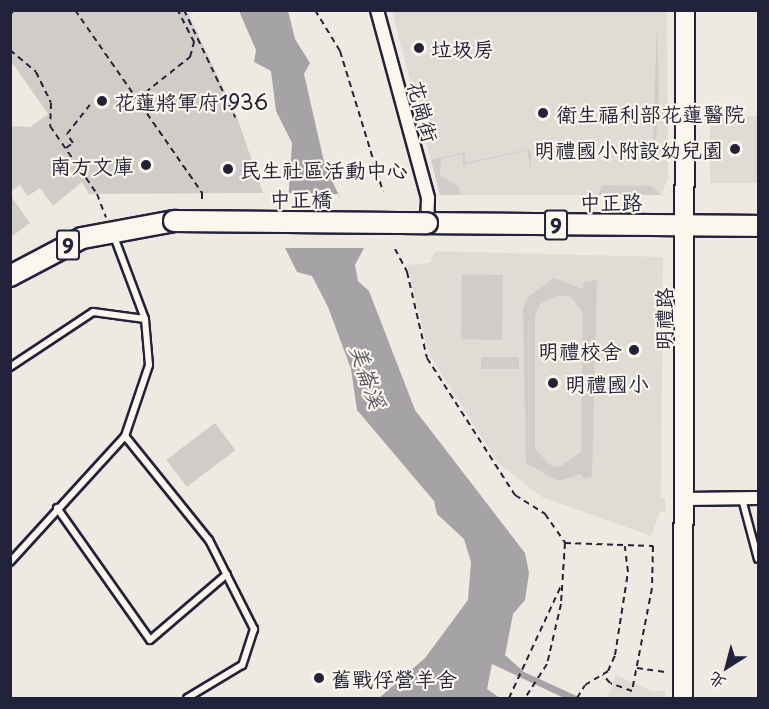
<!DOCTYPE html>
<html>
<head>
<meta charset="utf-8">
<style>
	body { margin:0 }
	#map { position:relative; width:769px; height:709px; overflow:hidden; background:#eeeae2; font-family:"Playpen Sans","LXGW WenKai TC",sans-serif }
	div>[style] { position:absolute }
	.built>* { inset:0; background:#dfdbd5; transform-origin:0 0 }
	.green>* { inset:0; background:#d0cdc9; transform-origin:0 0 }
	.water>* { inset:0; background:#a6a3a7 }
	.pier>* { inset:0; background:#eeeae2 }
	.path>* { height:2px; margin-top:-1px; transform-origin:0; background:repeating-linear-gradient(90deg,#22223b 0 6px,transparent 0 10.5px) }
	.roads { filter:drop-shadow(2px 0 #22223b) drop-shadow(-2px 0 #22223b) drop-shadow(0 2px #22223b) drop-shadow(0 -2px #22223b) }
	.lane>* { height:6px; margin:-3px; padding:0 3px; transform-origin:3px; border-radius:3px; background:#fbf7ec }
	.street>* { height:12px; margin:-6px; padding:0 6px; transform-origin:6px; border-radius:6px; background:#fbf7ec }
	.secondary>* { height:18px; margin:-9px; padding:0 9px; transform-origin:9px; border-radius:9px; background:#fbf7ec }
	.primary>* { height:20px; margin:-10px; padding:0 10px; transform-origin:10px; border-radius:10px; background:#fbf7ec }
	.bridges { filter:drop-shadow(2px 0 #22223b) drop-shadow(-2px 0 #22223b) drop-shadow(0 2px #22223b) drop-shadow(0 -2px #22223b) }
	.primary-bridge>* { height:20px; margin:-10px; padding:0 10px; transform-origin:10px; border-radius:10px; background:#fbf7ec }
	.dots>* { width:16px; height:16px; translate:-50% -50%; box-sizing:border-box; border:3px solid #fbf7ec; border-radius:50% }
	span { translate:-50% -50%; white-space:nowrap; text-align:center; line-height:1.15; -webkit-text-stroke:4.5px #fbf7ec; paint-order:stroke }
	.shield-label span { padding:2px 4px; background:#fbf7ec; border:2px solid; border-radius:4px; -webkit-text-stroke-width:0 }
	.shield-label { font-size:20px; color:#22223b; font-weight:700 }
	.poi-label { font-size:21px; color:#22223b }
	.left { translate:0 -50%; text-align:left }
	.right { translate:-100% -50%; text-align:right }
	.street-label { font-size:21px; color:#22223b }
	.water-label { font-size:22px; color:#575666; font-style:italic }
	.frame { position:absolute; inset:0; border:12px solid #22223b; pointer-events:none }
	.north { position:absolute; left:697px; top:637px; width:60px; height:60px; -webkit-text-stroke:4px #fbf7ec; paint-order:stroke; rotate:216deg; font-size:16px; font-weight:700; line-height:24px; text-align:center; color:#22223b }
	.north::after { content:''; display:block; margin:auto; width:21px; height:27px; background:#22223b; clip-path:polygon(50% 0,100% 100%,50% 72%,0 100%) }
</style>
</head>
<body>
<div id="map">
	<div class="built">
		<i style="clip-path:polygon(392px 11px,667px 11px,668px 178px,661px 195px,440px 195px)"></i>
		<i style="left:710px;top:116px;width:48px;height:67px"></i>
		<i style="clip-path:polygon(435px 251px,663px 257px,661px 498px,665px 498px,666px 511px,660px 512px,651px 536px,542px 497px,498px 463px,429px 354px,407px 265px,430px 263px)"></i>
		<i style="clip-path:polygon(616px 675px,652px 691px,665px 691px,665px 698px,607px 698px)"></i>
	</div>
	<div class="green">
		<i style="clip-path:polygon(11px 10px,187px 11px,237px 117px,263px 193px,89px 194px,82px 182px,53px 206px,40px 188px,28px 196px,20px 185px,11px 191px,11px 126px,30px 127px,48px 114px,11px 61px)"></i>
		<i style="clip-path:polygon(657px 23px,659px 95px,656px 140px,653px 139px)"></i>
		<i style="clip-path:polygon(528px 149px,531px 152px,531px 170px,527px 150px,463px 165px,463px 154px,441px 159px,440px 176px,459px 186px,461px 195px,440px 195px,431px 160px,465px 152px,465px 163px)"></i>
		<i style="clip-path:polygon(603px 185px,651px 186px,661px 195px,598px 195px)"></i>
		<i style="clip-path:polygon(11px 196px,30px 223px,11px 237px,10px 237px)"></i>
		<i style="left:503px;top:275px;width:65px;height:41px;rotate:91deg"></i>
		<i style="clip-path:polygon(evenodd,554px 278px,583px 289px,584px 282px,597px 280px,592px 477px,583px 479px,581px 474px,558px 481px,526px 463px,523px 308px,528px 297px,554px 278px,559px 295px,571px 297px,583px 313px,581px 452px,560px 467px,550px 465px,535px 449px,535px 316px,540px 304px,559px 295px)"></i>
		<i style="left:481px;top:357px;width:38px;height:12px"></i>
		<i style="left:215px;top:423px;width:34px;height:61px;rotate:53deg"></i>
	</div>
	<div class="water">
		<i style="clip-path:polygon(239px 11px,288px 11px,295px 39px,310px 63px,304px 74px,325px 166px,364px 248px,355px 265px,358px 281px,369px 291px,415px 410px,525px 553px,529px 573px,525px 600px,513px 614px,505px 655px,524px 672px,581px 698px,564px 698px,492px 664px,487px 689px,500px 698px,379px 698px,425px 658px,468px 600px,471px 562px,464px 539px,437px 514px,434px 501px,357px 410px,351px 369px,328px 307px,312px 276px,297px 272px,285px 248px,292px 143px,276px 111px,271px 71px,254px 62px,256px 50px)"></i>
	</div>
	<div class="pier">
		<i style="clip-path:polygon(285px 193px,338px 194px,367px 248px,282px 248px)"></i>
	</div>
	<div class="path">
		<i style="left:75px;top:10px;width:223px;rotate:55.2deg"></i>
		<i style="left:202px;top:193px;width:10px;rotate:90deg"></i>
		<i style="left:184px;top:10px;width:119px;rotate:64.5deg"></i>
		<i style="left:315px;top:10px;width:48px;rotate:58.6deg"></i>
		<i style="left:340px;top:51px;width:147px;rotate:73deg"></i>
		<i style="left:10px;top:15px;width:6px;rotate:-51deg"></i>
		<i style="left:10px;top:50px;width:34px;rotate:40deg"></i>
		<i style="left:36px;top:72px;width:34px;rotate:64deg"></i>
		<i style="left:51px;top:103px;width:23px;rotate:92deg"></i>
		<i style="left:50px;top:126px;width:83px;rotate:55.3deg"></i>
		<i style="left:97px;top:194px;width:25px;rotate:69deg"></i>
		<i style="left:137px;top:99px;width:68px;rotate:-38.4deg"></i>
		<i style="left:190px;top:57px;width:16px;rotate:-75deg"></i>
		<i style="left:194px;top:42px;width:36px;rotate:-117deg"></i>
		<i style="left:66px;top:148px;width:9px;rotate:-36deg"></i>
		<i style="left:73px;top:143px;width:11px;rotate:-124deg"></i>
		<i style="left:67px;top:134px;width:37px;rotate:-52deg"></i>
		<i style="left:395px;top:249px;width:26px;rotate:62deg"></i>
		<i style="left:407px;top:272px;width:88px;rotate:76.9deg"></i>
		<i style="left:427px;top:358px;width:163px;rotate:57.3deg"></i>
		<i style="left:515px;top:495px;width:36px;rotate:32deg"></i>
		<i style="left:545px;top:514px;width:35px;rotate:55deg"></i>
		<i style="left:565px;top:543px;width:61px;rotate:93.8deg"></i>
		<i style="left:561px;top:604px;width:62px;rotate:103.1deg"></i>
		<i style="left:547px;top:664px;width:40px;rotate:122.9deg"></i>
		<i style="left:565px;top:543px;width:88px;rotate:2deg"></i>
		<i style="left:653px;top:546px;width:42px;rotate:91.4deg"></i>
		<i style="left:652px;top:588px;width:105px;rotate:101deg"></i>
		<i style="left:632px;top:691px;width:23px;rotate:-160deg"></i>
		<i style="left:610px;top:683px;width:11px;rotate:-131deg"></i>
		<i style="left:637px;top:668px;width:30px;rotate:8deg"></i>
		<i style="left:509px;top:698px;width:123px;rotate:-65.1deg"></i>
		<i style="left:577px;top:698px;width:15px;rotate:-58deg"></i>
		<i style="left:585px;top:685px;width:27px;rotate:-31deg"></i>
		<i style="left:608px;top:671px;width:17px;rotate:-66deg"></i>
		<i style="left:615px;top:655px;width:84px;rotate:-81.1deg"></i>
		<i style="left:628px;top:572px;width:26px;rotate:-97deg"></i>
	</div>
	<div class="roads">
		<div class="lane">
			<i style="left:10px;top:367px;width:100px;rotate:-33.5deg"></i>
			<i style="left:93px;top:312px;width:52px;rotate:7.7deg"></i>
			<i style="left:125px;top:436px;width:134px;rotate:51.1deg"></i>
			<i style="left:209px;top:540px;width:100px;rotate:63.2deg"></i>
			<i style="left:254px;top:629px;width:38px;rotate:108deg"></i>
			<i style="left:242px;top:665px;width:64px;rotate:149deg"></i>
			<i style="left:742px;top:499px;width:62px;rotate:75.1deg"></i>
			<i style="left:57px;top:508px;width:161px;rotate:54.8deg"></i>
			<i style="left:150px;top:640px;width:101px;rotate:-40.6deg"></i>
			<i style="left:10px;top:562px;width:171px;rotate:-47.6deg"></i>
			<i style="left:125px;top:436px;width:75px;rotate:-71.3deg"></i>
			<i style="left:149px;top:365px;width:46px;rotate:-95deg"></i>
			<i style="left:145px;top:319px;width:91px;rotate:-110.6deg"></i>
		</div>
		<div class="street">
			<i style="left:377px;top:10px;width:195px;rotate:74.8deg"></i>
			<i style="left:428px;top:198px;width:25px;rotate:92deg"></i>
			<i style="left:686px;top:499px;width:72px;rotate:-0.8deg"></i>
		</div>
		<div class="secondary">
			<i style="left:683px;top:698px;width:688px;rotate:-89.83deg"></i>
		</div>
		<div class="primary">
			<i style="left:427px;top:223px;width:331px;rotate:0.5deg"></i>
			<i style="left:10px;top:276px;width:81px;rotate:-27.8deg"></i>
			<i style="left:82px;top:238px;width:94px;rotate:-10.5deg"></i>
		</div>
	</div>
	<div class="bridges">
		<div class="primary-bridge">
			<i style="left:174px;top:221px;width:253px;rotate:0.5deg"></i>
		</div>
	</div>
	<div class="dots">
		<i style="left:419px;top:48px;background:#22223b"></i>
		<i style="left:102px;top:101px;background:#22223b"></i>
		<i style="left:543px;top:113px;background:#22223b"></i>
		<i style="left:735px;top:149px;background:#22223b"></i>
		<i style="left:146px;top:165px;background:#22223b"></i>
		<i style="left:228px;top:169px;background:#22223b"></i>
		<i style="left:634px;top:350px;background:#22223b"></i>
		<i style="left:553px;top:383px;background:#22223b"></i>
		<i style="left:319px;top:678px;background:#22223b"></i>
	</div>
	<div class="shield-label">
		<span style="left:556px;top:225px">9</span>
		<span style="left:68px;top:245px">9</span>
	</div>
	<div class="poi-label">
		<span class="left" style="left:431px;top:48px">垃圾房</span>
		<span class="left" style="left:114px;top:101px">花蓮將軍府1936</span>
		<span class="left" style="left:556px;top:113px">衛生福利部花蓮醫院</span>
		<span class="right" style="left:723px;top:149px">明禮國小附設幼兒園</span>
		<span class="right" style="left:134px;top:165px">南方文庫</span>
		<span class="left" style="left:240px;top:169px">民生社區活動中心</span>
		<span class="right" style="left:622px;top:350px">明禮校舍</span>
		<span class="left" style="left:565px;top:383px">明禮國小</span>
		<span class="left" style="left:331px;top:678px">舊戰俘營羊舍</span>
	</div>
	<div class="street-label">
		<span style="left:424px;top:111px;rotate:75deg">花崗街</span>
		<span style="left:301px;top:198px">中正橋</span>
		<span style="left:611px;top:201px">中正路</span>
		<span style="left:663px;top:319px;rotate:-90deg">明禮路</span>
	</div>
	<div class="water-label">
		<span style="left:369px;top:376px;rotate:71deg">美崙溪</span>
	</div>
	<div class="frame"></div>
	<div class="north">北</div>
</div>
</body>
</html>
